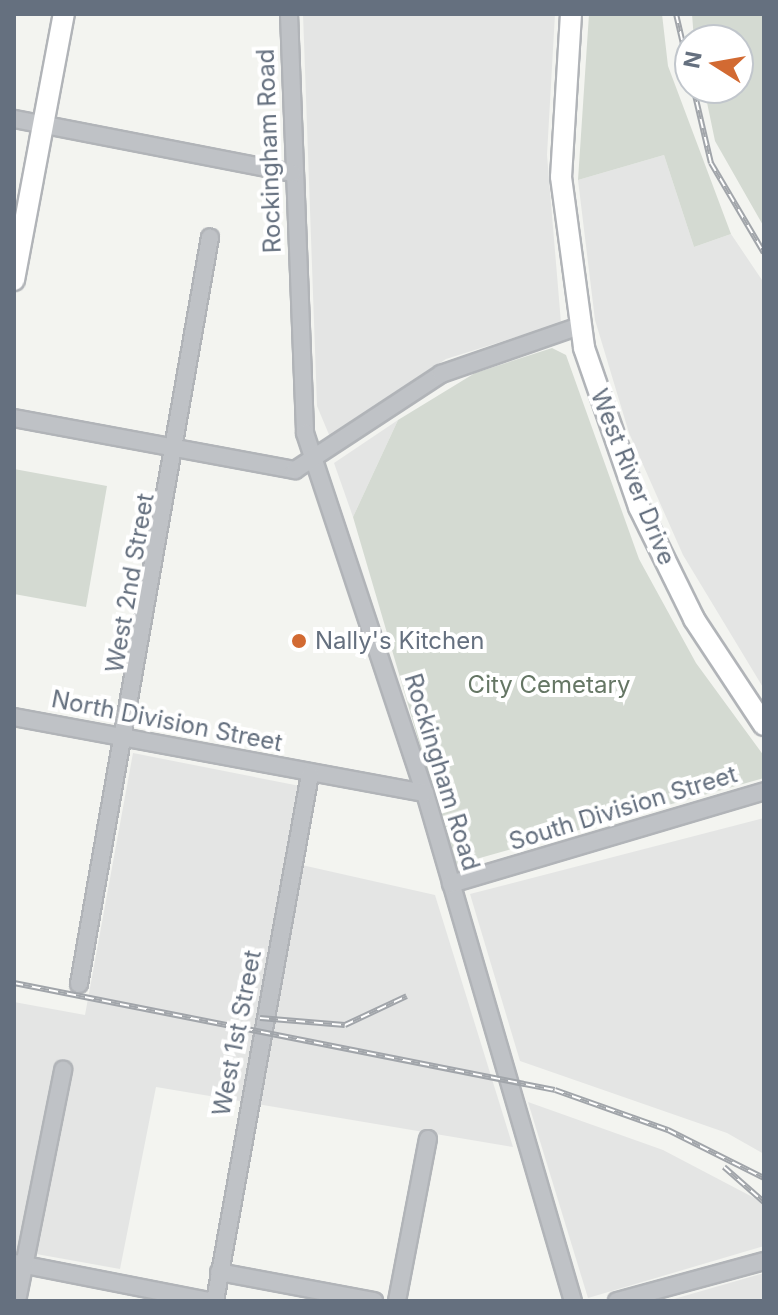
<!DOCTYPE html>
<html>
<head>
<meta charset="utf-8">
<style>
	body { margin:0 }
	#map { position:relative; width:778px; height:1315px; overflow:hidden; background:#f3f4f0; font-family:Inter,sans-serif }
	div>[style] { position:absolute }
	.built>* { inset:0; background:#e4e5e4 }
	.green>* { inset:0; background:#d4dad2 }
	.roads { filter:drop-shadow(2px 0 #b1b4b8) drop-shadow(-2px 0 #b1b4b8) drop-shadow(0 2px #b1b4b8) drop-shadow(0 -2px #b1b4b8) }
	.minor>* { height:16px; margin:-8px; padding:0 8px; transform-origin:8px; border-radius:8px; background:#bfc2c6 }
	.major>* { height:20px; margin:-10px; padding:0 10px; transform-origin:10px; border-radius:10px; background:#fff }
	.rail>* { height:6px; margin-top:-3px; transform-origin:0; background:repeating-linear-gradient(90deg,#fff 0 9px,#a1a5aa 0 18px); box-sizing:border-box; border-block:2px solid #a1a5aa }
	.dots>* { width:22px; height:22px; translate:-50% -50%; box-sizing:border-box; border:4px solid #fff; border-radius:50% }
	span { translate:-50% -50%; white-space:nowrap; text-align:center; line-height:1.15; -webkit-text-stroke:8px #fff; paint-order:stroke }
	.street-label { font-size:24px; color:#65707f }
	.poi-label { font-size:24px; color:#65707f }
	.left { translate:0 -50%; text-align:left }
	.park-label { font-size:24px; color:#657664 }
	.frame { position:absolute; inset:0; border:16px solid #65707f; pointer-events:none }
	.north { position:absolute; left:674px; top:24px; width:80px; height:80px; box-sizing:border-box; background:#fff; border:2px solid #c1c6cc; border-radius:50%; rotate:281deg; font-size:22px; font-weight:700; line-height:32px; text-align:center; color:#65707f }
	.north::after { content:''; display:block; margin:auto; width:28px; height:36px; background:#d26a32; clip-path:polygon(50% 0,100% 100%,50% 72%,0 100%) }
</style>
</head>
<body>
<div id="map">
	<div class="built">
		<i style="clip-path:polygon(303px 14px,555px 14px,547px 155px,561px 323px,446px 359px,330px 437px,317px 406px)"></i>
		<i style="clip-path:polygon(664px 155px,694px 247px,731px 234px,764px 283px,764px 689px,683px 555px,629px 433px,595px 320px,578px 180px)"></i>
		<i style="clip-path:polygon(398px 420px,353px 517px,334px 463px)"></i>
		<i style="clip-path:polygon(133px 753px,300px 786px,284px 861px,435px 895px,513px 1147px,156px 1087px,120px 1269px,14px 1250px,14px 1002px,85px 1015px)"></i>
		<i style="clip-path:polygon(764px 818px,764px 1154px,727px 1133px,520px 1061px,470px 894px)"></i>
		<i style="clip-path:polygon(528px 1102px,663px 1150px,764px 1203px,764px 1246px,588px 1298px)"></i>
		<i style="clip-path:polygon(764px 1273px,764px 1301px,667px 1301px)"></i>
	</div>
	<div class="green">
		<i style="clip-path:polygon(589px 14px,662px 14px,668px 66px,731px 234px,694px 247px,664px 155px,578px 180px)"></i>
		<i style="clip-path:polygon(692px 14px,764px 14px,764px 227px,715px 141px,704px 88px,738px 88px,738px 40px,694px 40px)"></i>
		<i style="clip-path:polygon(552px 348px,566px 355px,639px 559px,696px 663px,764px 756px,764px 778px,455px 865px,353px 517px,398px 420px,475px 373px)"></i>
		<i style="clip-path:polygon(14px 469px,107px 486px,86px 607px,14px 594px)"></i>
	</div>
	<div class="roads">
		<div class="minor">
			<i style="left:289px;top:14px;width:419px;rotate:87.8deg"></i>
			<i style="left:305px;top:433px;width:379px;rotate:71.6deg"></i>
			<i style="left:425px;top:793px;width:529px;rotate:73.76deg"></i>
			<i style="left:14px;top:119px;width:284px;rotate:11deg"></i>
			<i style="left:14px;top:418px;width:286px;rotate:10.5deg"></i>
			<i style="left:295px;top:470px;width:175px;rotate:-33.3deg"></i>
			<i style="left:441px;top:374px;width:147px;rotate:-19.1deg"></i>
			<i style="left:14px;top:717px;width:418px;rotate:10.5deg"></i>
			<i style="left:451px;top:884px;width:327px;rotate:-16.5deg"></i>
			<i style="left:79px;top:984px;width:758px;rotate:-80.05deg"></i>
			<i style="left:15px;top:1263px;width:198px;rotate:11.1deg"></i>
			<i style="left:219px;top:1272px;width:158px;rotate:10.6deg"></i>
			<i style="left:17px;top:1301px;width:236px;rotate:-78.7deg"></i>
			<i style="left:215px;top:1301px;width:535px;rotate:-79.78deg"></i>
			<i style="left:397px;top:1301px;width:165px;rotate:-79.2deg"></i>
			<i style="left:617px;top:1301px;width:152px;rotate:-15.2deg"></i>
		</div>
		<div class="major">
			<i style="left:571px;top:14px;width:163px;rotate:93.5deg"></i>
			<i style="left:561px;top:177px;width:173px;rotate:82.3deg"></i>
			<i style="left:584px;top:348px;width:168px;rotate:70.9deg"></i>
			<i style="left:639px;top:507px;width:125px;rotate:63.8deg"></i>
			<i style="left:694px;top:619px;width:127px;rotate:56.6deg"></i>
			<i style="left:14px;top:280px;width:271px;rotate:-79.4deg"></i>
		</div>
	</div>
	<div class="rail">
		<i style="left:676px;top:14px;width:153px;rotate:76.8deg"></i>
		<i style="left:711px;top:163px;width:104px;rotate:59.5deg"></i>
		<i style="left:14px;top:983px;width:551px;rotate:11.19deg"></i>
		<i style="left:555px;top:1090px;width:120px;rotate:19.5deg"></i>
		<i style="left:668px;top:1130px;width:107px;rotate:26.6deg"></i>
		<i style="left:260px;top:1018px;width:85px;rotate:4.7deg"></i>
		<i style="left:345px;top:1025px;width:68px;rotate:-25.1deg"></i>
		<i style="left:724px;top:1167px;width:53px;rotate:41.2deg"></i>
	</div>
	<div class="dots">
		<i style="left:299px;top:641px;background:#d26a32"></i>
	</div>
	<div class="street-label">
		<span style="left:269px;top:151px;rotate:-92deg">Rockingham Road</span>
		<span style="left:633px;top:477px;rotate:68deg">West River Drive</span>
		<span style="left:130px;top:583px;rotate:-80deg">West 2nd Street</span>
		<span style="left:167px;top:721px;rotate:11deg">North Division Street</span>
		<span style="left:442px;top:772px;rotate:73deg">Rockingham Road</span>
		<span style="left:623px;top:808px;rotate:-17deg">South Division Street</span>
		<span style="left:237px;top:1033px;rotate:-79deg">West 1st Street</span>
	</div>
	<div class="poi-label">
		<span class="left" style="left:315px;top:641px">Nally's Kitchen</span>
	</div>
	<div class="park-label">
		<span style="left:549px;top:685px">City Cemetary</span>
	</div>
	<div class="frame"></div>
	<div class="north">N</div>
</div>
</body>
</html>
